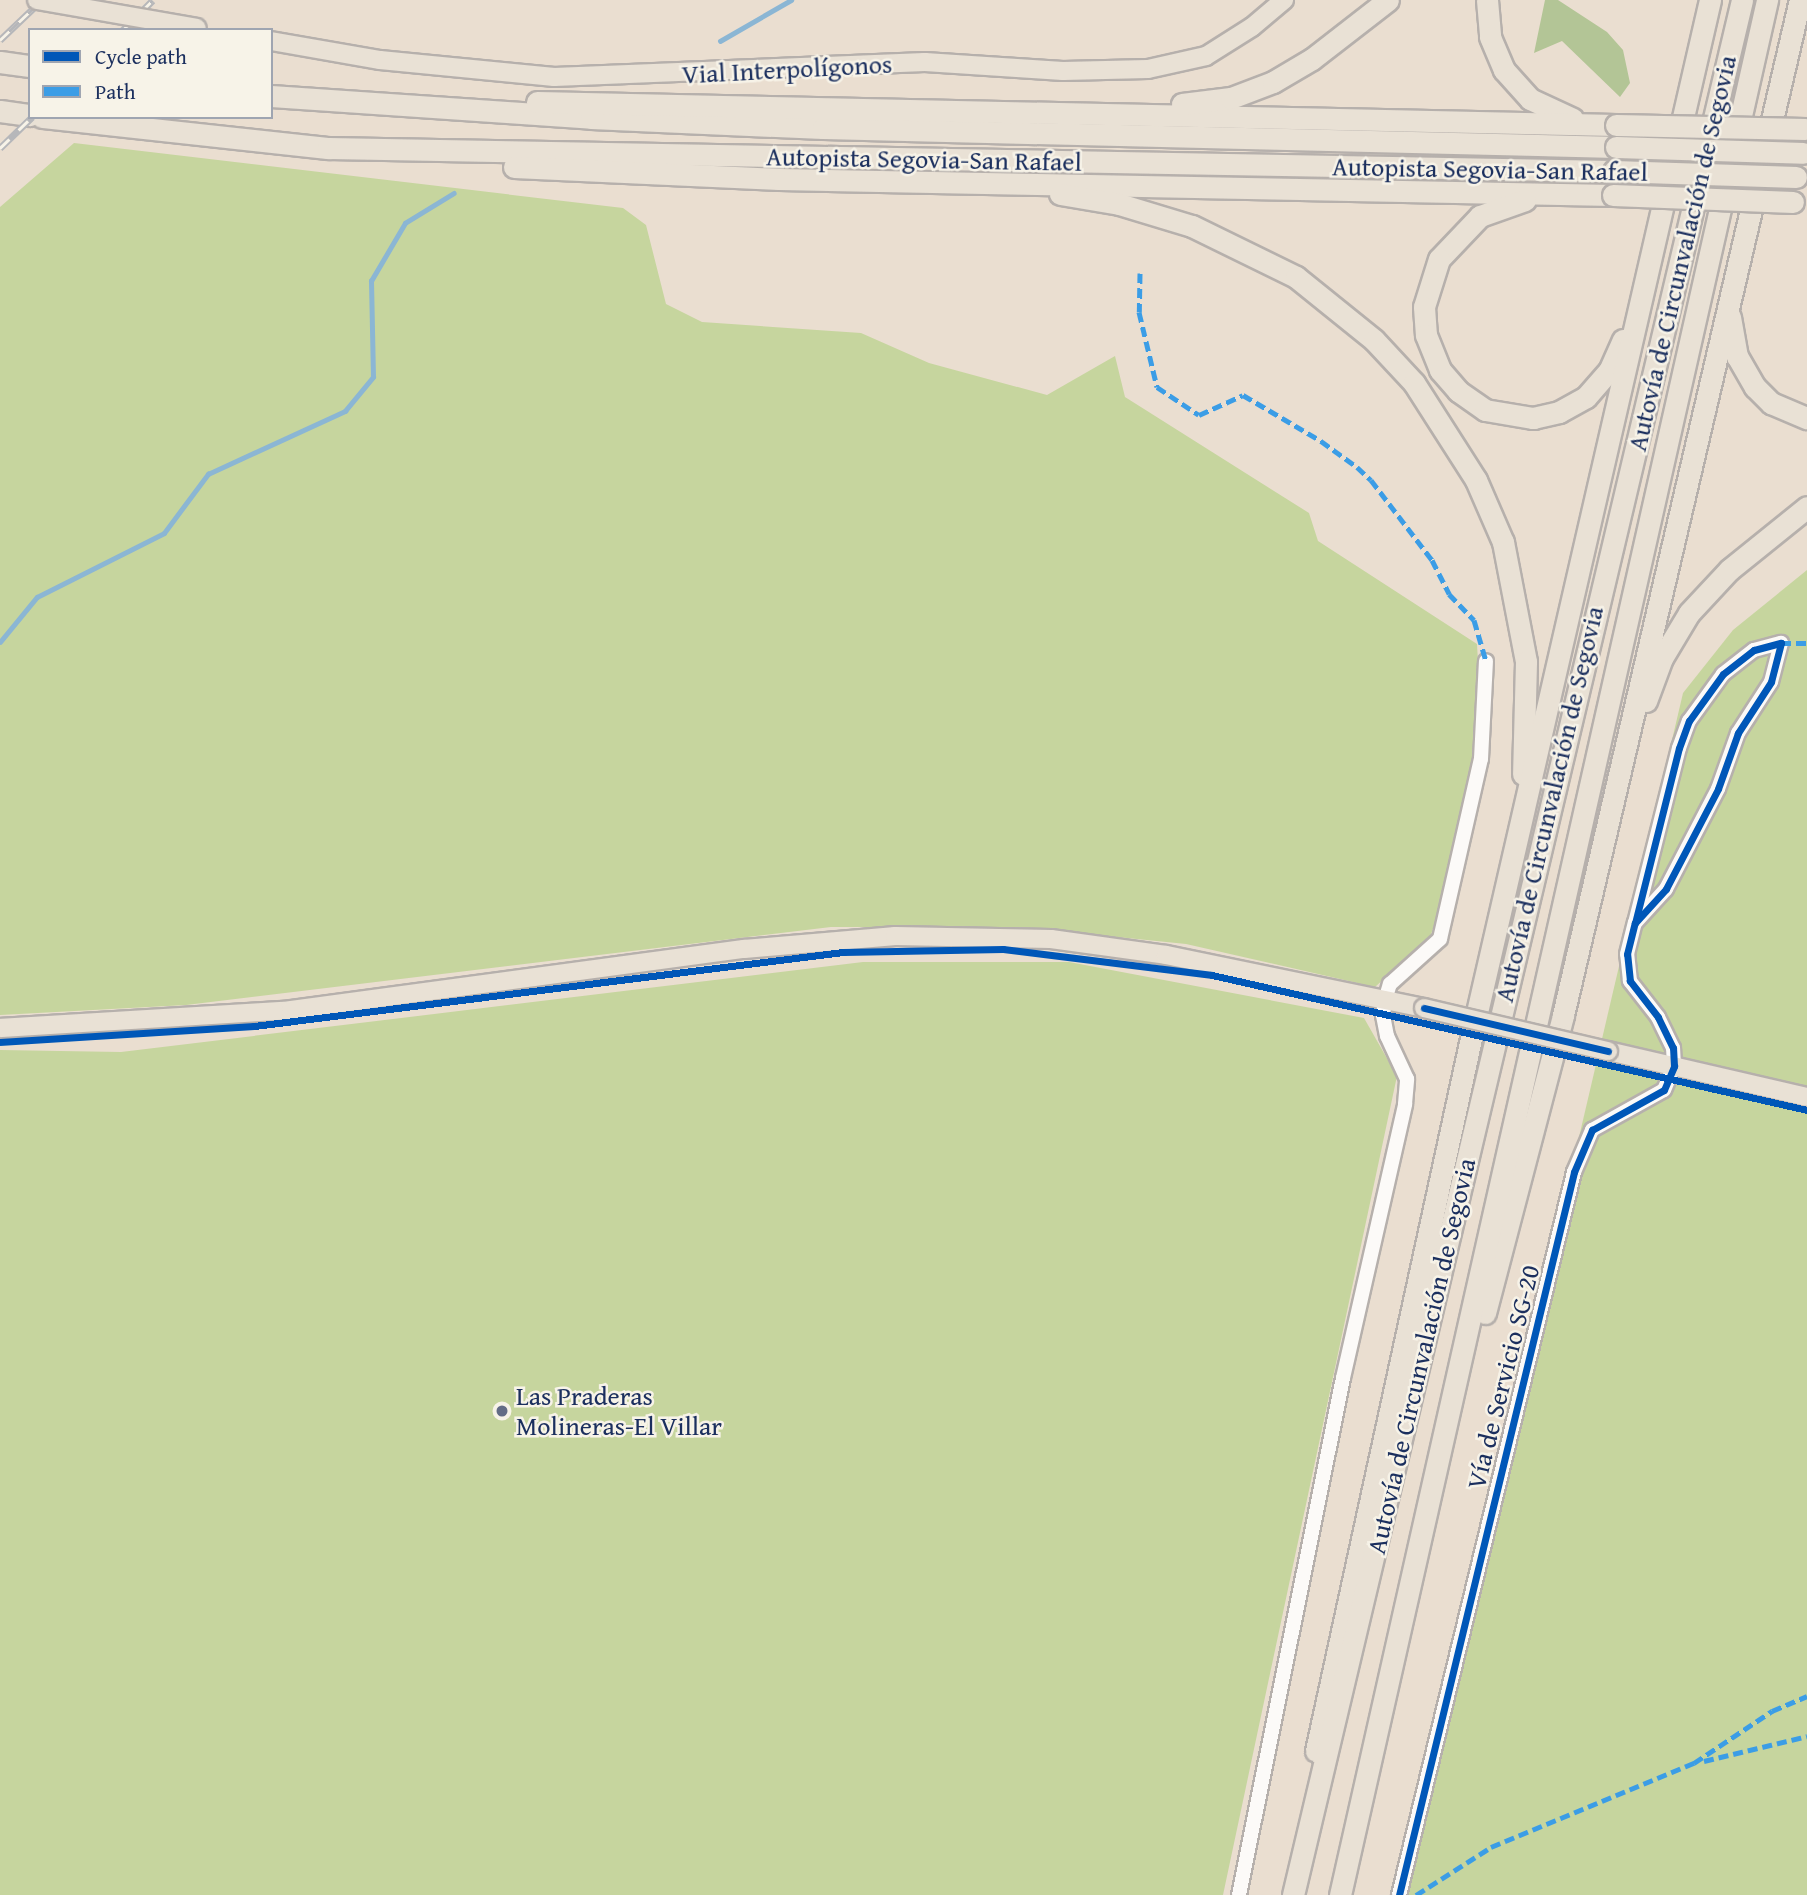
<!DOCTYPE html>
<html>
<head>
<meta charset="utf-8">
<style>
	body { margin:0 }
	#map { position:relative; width:1807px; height:1895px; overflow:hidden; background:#eaded0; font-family:"Gentium Book Plus",serif }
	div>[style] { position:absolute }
	.green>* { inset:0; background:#c6d59e }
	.forest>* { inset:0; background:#b3c596 }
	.stream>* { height:4.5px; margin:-2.25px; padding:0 2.25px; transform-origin:2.25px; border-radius:2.25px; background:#8bb6d4 }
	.roads { filter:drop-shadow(2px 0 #b6b0ac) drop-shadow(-2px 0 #b6b0ac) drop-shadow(0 2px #b6b0ac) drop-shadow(0 -2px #b6b0ac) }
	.minor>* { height:14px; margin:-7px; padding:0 7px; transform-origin:7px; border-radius:7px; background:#fcfaf8 }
	.major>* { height:18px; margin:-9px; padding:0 9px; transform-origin:9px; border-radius:9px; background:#e9e1d5 }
	.highway>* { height:21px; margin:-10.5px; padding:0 10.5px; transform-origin:10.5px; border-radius:10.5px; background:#e9e1d5 }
	.rail>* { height:7px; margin-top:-3.5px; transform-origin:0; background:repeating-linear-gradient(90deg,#f7f3e8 0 13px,#b6b7ba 0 26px); box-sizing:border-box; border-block:2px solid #b6b7ba }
	.bridges { filter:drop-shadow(2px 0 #b6b0ac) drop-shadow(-2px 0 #b6b0ac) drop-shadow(0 2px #b6b0ac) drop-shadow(0 -2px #b6b0ac) }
	.major-bridge>* { height:18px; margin:-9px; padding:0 9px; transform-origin:9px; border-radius:9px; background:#e9e1d5 }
	.highway-bridge>* { height:21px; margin:-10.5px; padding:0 10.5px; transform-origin:10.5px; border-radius:10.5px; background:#e9e1d5 }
	.quiet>* { height:5px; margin-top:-2.5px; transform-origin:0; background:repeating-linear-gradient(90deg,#3b9de6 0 10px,transparent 0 15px) }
	.cycleway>* { height:7px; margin:-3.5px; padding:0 3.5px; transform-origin:3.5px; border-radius:3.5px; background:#0057b8 }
	.dots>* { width:19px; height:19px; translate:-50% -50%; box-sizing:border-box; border:4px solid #f7f3e8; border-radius:50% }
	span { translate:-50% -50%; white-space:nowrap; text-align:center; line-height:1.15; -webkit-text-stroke:5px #f7f3e8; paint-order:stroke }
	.street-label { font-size:26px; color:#1b2f5e }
	.poi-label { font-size:26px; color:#1b2f5e }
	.left { translate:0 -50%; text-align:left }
	.legend { position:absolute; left:28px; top:28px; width:245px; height:91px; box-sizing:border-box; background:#f7f3e8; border:2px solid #9fa5b1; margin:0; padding:9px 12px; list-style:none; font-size:21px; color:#1b2f5e }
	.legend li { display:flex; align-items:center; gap:14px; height:35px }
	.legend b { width:35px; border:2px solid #9fa5b1 }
</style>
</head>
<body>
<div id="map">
	<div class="green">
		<i style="clip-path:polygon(74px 143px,623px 208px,646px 225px,666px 304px,702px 322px,861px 333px,929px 363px,1047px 395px,1115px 356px,1125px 397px,1309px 513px,1318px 541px,1477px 644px,1482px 732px,1444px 898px,1430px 937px,1375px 987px,1186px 944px,1019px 927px,831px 927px,186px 1005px,0 1015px,0 207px)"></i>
		<i style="clip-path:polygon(1807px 570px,1807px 1895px,1405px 1895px,1413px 1846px,1683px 693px,1733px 630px)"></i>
		<i style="clip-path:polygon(863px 962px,1069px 962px,1364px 1018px,1397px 1076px,1223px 1895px,0 1895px,0 1050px,121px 1052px)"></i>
	</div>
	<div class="forest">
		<i style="clip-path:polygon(1545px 0,1558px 0,1607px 32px,1623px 50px,1630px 83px,1620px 97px,1562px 41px,1534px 53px)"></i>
	</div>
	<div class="stream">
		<i style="left:720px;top:41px;width:82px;rotate:-30deg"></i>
		<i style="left:0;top:642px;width:58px;rotate:-50.6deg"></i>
		<i style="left:37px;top:597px;width:142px;rotate:-26.7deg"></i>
		<i style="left:164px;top:533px;width:74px;rotate:-53.3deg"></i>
		<i style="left:208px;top:474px;width:151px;rotate:-24.7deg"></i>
		<i style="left:345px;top:411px;width:44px;rotate:-50.5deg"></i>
		<i style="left:373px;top:377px;width:96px;rotate:-91.2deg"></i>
		<i style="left:371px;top:281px;width:67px;rotate:-59.6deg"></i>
		<i style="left:405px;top:223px;width:57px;rotate:-31.5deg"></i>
	</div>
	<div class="roads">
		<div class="minor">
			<i style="left:1239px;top:1895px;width:527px;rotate:-78.63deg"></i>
			<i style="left:1343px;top:1378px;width:281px;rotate:-77.2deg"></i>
			<i style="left:1405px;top:1104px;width:25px;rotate:-85deg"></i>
			<i style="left:1407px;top:1079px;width:47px;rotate:-114.9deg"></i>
			<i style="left:1387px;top:1036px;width:21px;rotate:-101deg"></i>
			<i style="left:1383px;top:1015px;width:15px;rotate:-82deg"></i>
			<i style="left:1385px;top:1000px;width:17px;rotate:-73deg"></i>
			<i style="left:1390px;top:984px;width:67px;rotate:-42deg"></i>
			<i style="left:1440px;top:939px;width:185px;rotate:-77.2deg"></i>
			<i style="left:1481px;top:759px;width:98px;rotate:-87.1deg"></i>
			<i style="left:1399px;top:1895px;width:744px;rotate:-76.39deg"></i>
			<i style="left:1574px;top:1172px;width:46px;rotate:-66.8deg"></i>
			<i style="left:1592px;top:1130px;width:82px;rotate:-29.1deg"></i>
			<i style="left:1664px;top:1090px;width:26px;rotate:-67deg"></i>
			<i style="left:1674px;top:1066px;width:18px;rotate:-93deg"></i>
			<i style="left:1673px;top:1048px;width:34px;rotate:-116deg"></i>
			<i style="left:1658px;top:1017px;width:46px;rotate:-127.9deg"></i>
			<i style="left:1630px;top:981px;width:27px;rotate:-96deg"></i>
			<i style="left:1627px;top:954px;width:32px;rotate:-76deg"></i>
			<i style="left:1635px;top:923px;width:180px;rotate:-75.9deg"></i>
			<i style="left:1679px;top:748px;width:29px;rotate:-70deg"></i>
			<i style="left:1689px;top:721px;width:58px;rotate:-54.1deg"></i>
			<i style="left:1723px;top:674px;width:39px;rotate:-38deg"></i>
			<i style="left:1754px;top:650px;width:28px;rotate:-15deg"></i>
			<i style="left:1781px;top:643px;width:40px;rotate:104.4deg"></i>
			<i style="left:1771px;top:682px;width:61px;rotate:122.9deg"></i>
			<i style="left:1738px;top:733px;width:59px;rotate:109.7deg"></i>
			<i style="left:1718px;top:789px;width:113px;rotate:117.5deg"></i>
			<i style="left:1666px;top:889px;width:46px;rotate:132.4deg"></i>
		</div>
		<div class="major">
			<i style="left:271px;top:41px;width:111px;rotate:9.9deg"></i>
			<i style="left:380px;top:60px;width:175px;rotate:5.6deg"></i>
			<i style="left:554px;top:77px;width:371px;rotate:-2.3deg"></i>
			<i style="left:925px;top:62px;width:138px;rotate:3.7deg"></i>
			<i style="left:1063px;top:71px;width:85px;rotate:-1.3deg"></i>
			<i style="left:1148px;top:69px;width:59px;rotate:-12.6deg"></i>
			<i style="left:1206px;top:56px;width:54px;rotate:-32.2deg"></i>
			<i style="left:1252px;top:27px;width:42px;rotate:-40.2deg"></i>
			<i style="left:0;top:1028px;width:292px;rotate:-3.5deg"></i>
			<i style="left:291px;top:1010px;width:457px;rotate:-7.7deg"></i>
			<i style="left:744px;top:949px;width:152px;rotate:-4.9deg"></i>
			<i style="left:895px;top:936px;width:156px;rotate:1.1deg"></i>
			<i style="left:1051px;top:939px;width:116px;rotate:7.9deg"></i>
			<i style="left:1166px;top:955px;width:263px;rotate:11.6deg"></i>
			<i style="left:1608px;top:1051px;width:204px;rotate:13deg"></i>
		</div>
		<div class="highway">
			<i style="left:1487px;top:0;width:37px;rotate:85deg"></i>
			<i style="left:1490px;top:37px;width:36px;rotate:67deg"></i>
			<i style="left:1504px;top:70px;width:39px;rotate:48deg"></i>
			<i style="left:1530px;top:99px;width:47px;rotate:24.9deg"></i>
			<i style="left:0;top:62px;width:30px;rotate:8deg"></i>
			<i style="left:271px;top:96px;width:321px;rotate:3.9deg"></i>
			<i style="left:591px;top:118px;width:232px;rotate:2.5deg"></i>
			<i style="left:823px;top:128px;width:793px;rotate:1.37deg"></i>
			<i style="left:537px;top:102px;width:1079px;rotate:1.22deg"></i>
			<i style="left:1182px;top:104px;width:49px;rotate:-7deg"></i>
			<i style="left:1231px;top:98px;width:45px;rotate:-20.9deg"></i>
			<i style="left:1273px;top:82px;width:45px;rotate:-30.5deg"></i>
			<i style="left:1312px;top:59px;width:96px;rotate:-37.8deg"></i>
			<i style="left:0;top:111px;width:30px;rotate:8deg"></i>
			<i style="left:42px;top:117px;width:288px;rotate:6.2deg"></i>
			<i style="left:328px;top:148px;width:1286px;rotate:1.02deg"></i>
			<i style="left:514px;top:167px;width:265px;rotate:2.6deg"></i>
			<i style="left:779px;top:179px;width:834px;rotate:1.1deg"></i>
			<i style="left:1060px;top:194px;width:60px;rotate:9.6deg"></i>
			<i style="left:1119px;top:204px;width:76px;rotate:16.8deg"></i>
			<i style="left:1192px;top:226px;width:116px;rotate:26.1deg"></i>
			<i style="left:1296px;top:277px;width:100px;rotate:38.9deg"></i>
			<i style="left:1374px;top:340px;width:59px;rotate:47.1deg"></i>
			<i style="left:1414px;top:383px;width:115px;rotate:57.4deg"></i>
			<i style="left:1476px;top:480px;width:68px;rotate:66.5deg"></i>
			<i style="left:1503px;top:542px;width:122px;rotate:79.1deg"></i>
			<i style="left:1526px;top:662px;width:112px;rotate:91.5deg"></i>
			<i style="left:1525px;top:200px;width:48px;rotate:160.4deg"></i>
			<i style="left:1480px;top:216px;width:59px;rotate:133.6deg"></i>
			<i style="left:1439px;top:259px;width:50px;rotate:107.4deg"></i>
			<i style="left:1424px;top:307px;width:28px;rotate:86deg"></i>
			<i style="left:1426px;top:335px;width:38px;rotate:68deg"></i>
			<i style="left:1440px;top:370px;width:28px;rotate:49deg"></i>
			<i style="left:1458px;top:391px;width:33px;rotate:35deg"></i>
			<i style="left:1485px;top:410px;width:49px;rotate:9.5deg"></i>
			<i style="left:1533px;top:418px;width:27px;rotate:-13deg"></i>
			<i style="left:1559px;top:412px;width:31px;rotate:-29deg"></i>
			<i style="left:1586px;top:397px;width:35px;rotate:-49deg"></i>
			<i style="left:1609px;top:371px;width:34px;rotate:-66deg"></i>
			<i style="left:1730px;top:317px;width:40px;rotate:80deg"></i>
			<i style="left:1737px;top:356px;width:36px;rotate:60deg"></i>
			<i style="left:1755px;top:387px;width:23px;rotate:45deg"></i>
			<i style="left:1771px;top:403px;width:39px;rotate:23deg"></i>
			<i style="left:1646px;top:701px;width:46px;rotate:-69.6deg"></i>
			<i style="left:1662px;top:658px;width:52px;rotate:-59deg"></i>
			<i style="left:1689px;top:613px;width:59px;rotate:-47.1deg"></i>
			<i style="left:1729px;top:570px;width:100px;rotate:-38.9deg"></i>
			<i style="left:1485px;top:1313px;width:308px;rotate:-75.3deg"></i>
			<i style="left:1563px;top:1015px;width:1042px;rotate:-76.86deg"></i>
			<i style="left:1316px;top:1751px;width:734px;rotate:-77.73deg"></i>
			<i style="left:1472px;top:1034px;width:1061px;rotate:-77.04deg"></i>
			<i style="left:1293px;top:1895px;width:1947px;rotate:-76.67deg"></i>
			<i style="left:1340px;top:1895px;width:1943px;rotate:-77.3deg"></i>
		</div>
	</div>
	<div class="rail">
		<i style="left:123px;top:30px;width:42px;rotate:-45deg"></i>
		<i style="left:0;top:40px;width:58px;rotate:-43.6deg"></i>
		<i style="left:0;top:148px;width:45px;rotate:-44.1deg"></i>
	</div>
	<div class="bridges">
		<div class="major-bridge">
			<i style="left:37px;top:0;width:162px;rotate:9.9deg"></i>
			<i style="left:1424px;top:1008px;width:189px;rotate:13.2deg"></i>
		</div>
		<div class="highway-bridge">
			<i style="left:1616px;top:125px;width:189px;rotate:1.2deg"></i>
			<i style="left:1616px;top:147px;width:187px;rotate:1.8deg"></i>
			<i style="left:1614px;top:171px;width:182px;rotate:1.9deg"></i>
			<i style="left:1613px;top:195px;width:180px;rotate:2.2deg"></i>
		</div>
	</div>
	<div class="quiet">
		<i style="left:1140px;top:273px;width:39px;rotate:91deg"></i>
		<i style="left:1139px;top:312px;width:77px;rotate:76.5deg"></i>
		<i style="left:1157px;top:387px;width:50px;rotate:33.7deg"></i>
		<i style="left:1199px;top:415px;width:48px;rotate:-24.4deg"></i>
		<i style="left:1243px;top:395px;width:91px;rotate:30.5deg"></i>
		<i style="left:1321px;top:441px;width:44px;rotate:35.8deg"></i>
		<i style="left:1357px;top:467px;width:19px;rotate:43deg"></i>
		<i style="left:1371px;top:480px;width:101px;rotate:52.7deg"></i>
		<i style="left:1432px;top:560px;width:38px;rotate:63deg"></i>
		<i style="left:1449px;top:594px;width:36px;rotate:46deg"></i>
		<i style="left:1474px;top:620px;width:43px;rotate:73.7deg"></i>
		<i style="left:1781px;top:643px;width:26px"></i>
		<i style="left:1704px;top:1761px;width:106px;rotate:-13.6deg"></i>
		<i style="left:1416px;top:1895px;width:89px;rotate:-32.6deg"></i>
		<i style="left:1491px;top:1847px;width:220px;rotate:-22.5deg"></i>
		<i style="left:1694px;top:1763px;width:94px;rotate:-33.7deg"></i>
		<i style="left:1772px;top:1711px;width:38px;rotate:-23deg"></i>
	</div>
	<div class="cycleway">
		<i style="left:1424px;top:1008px;width:189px;rotate:13.2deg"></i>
		<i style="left:0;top:1042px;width:255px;rotate:-3.6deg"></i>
		<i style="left:254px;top:1026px;width:594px;rotate:-7.16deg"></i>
		<i style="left:843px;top:952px;width:160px;rotate:-1.1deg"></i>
		<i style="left:1003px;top:949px;width:211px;rotate:7.1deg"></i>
		<i style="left:1212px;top:975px;width:610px;rotate:12.78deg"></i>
		<i style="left:1399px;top:1895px;width:744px;rotate:-76.39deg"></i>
		<i style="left:1574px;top:1172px;width:46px;rotate:-66.8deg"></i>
		<i style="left:1592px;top:1130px;width:82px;rotate:-29.1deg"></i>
		<i style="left:1664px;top:1090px;width:26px;rotate:-67deg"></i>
		<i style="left:1674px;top:1066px;width:18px;rotate:-93deg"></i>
		<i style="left:1673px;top:1048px;width:34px;rotate:-116deg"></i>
		<i style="left:1658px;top:1017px;width:46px;rotate:-127.9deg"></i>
		<i style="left:1630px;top:981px;width:27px;rotate:-96deg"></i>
		<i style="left:1627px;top:954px;width:32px;rotate:-76deg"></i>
		<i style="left:1635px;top:923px;width:180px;rotate:-75.9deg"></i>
		<i style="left:1679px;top:748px;width:29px;rotate:-70deg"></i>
		<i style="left:1689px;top:721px;width:58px;rotate:-54.1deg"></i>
		<i style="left:1723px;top:674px;width:39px;rotate:-38deg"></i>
		<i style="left:1754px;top:650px;width:28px;rotate:-15deg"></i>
		<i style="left:1781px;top:643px;width:40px;rotate:104.4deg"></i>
		<i style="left:1771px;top:682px;width:61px;rotate:122.9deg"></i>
		<i style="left:1738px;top:733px;width:59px;rotate:109.7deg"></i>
		<i style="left:1718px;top:789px;width:113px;rotate:117.5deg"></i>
		<i style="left:1666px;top:889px;width:46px;rotate:132.4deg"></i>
	</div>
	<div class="dots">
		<i style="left:502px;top:1411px;background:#636c86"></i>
	</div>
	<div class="street-label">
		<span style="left:787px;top:69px;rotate:-3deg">Vial Interpolígonos</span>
		<span style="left:924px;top:159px;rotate:1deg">Autopista Segovia-San Rafael</span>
		<span style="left:1490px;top:169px;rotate:1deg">Autopista Segovia-San Rafael</span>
		<span style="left:1682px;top:253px;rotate:-77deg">Autovía de Circunvalación de Segovia</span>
		<span style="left:1549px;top:804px;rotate:-77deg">Autovía de Circunvalación de Segovia</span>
		<span style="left:1421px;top:1356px;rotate:-77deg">Autovía de Circunvalación de Segovia</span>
		<span style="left:1503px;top:1377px;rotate:-76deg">Vía de Servicio SG-20</span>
	</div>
	<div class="poi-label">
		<span class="left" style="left:516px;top:1411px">Las Praderas<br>Molineras-El Villar</span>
	</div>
	<ul class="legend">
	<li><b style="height:9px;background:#0057b8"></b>Cycle path</li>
	<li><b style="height:9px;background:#3b9de6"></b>Path</li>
	</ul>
</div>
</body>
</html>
